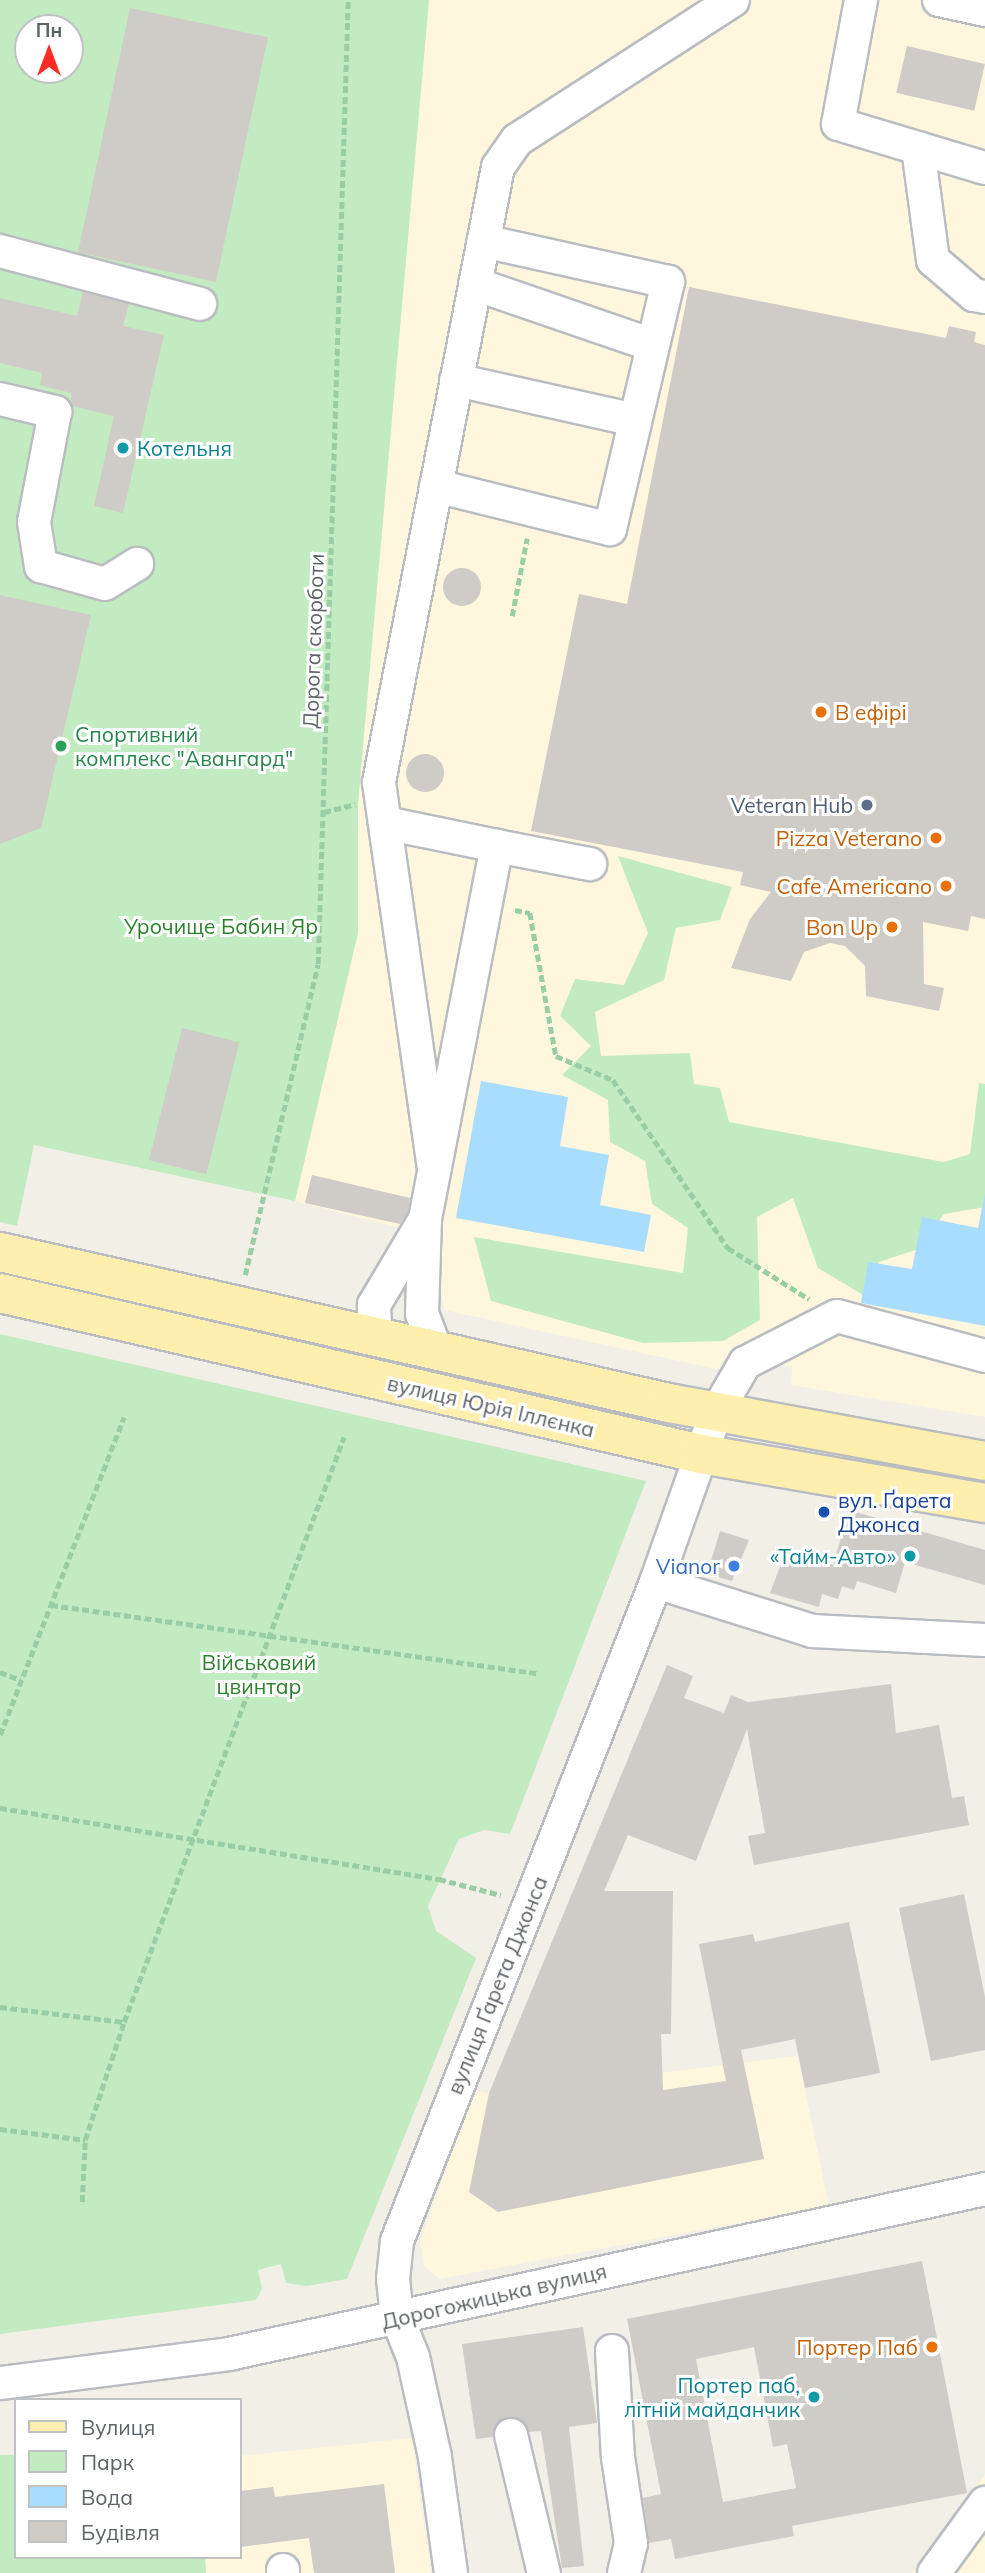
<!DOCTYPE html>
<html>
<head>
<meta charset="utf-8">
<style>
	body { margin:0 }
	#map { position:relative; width:985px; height:2573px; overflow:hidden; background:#f2efe7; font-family:Mulish,sans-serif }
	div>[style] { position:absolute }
	.commercial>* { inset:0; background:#fff6de }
	.green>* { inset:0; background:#c3ebc1 }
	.water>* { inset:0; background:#a9ddff }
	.building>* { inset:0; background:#cfcbc6; transform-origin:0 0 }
	.round { border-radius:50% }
	.path>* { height:4.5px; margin-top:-2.25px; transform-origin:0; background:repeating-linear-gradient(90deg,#99cda6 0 7px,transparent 0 10.5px) }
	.roads { filter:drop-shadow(2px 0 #b9bdc1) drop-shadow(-2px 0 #b9bdc1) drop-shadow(0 2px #b9bdc1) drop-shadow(0 -2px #b9bdc1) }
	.minor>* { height:32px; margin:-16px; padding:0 16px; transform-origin:16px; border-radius:16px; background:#fff }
	.major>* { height:38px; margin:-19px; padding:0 19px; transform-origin:19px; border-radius:19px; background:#ffefae }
	.dots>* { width:19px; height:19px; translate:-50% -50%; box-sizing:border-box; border:4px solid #fff; border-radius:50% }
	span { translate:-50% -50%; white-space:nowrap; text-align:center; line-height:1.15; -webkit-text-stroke:6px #fff; paint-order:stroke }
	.culture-label { font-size:21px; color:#0d838f }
	.left { translate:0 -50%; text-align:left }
	.right { translate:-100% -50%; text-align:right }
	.street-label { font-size:21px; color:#5e6368 }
	.food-label { font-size:21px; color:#c56008 }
	.leisure-label { font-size:21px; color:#27864d }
	.service-label { font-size:21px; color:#4e5e75 }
	.park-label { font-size:21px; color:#2b812c }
	.transit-label { font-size:21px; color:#164399 }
	.shop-label { font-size:21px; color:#366cbe }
	.legend { position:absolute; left:14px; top:2398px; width:228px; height:161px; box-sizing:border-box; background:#fff; border:2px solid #bfc1c3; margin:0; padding:9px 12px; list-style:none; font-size:21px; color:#5e6368 }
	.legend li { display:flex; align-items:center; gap:14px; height:35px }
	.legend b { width:35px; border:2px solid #bfc1c3 }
	.north { position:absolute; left:14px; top:14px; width:70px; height:70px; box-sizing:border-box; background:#fff; border:2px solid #bfc1c3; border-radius:50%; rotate:0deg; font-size:19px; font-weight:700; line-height:28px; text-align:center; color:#5e6368 }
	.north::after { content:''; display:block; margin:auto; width:24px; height:32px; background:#fa2c24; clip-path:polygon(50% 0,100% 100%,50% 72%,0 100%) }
</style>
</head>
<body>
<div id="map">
	<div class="commercial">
		<i style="clip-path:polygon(429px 0,985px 0,985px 1417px,791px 1385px,792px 1367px,730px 1356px,725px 1371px,444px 1310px,432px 1236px,295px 1201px,358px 933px,358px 803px)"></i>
		<i style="clip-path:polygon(798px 2056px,829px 2206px,439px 2279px,424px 2265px,420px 2242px,474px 2090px,489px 2094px)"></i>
		<i style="clip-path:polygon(412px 2438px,431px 2573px,206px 2573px,205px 2557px,240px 2557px,240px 2456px)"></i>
		<i style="clip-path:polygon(985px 2475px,985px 2573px,912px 2573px)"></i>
	</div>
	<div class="green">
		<i style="clip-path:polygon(evenodd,0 0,429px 0,358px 803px,358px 933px,295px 1201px,34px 1145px,17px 1226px,0 1222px,0 0,28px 28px,70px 28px,70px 70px,28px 70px,28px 28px)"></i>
		<i style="clip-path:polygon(618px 856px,732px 887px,720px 920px,676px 928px,664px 980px,595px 1012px,601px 1056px,690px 1053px,694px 1084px,720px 1088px,729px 1122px,944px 1162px,970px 1154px,979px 1083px,985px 1084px,985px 1207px,944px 1214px,918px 1249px,879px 1262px,863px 1295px,818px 1268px,793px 1198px,757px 1217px,760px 1320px,723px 1341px,643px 1343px,491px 1301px,474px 1237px,683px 1273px,688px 1228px,652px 1204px,645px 1161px,610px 1142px,608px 1100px,562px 1075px,591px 1046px,560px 1016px,575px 979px,624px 985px,648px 933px)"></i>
		<i style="clip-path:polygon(0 1334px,646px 1481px,510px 1834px,484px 1830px,459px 1839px,428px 1906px,436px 1931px,476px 1958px,347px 2279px,307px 2286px,286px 2283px,281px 2264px,258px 2270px,262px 2289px,256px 2300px,0 2334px)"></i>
		<i style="clip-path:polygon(0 2455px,16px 2455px,16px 2557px,205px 2557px,206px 2573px,0 2573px)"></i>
	</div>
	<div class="water">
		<i style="clip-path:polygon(481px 1081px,568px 1097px,560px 1146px,609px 1155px,600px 1205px,651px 1215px,644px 1252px,456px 1218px)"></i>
		<i style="clip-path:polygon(985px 1193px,985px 1326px,861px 1303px,868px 1262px,912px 1269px,922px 1217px,978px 1228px)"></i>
	</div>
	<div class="building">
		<i style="left:130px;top:8px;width:141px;height:250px;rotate:12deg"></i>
		<i style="left:907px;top:46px;width:80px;height:48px;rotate:13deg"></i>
		<i style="clip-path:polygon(689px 287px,946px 338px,949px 326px,976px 332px,974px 342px,985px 345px,985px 919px,971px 916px,968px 931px,923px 922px,924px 984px,944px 988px,939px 1011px,866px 996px,865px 966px,845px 946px,830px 943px,804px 952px,791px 981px,731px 968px,750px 919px,771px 892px,740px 885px,743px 872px,531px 831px,579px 594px,627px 604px)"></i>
		<i style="clip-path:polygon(83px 292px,129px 304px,123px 326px,164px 335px,123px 513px,94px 506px,114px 416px,72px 406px,71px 393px,40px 385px,42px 373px,0 363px,0 298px,77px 316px)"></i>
		<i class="round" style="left:443px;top:568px;width:38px;height:38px"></i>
		<i style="clip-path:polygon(0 595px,91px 615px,41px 828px,0 844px)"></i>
		<i class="round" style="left:406px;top:754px;width:38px;height:38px"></i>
		<i style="left:182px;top:1028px;width:59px;height:136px;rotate:14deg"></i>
		<i style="clip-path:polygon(312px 1175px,410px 1198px,408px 1212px,400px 1224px,305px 1203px)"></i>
		<i style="clip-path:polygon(849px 1510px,985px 1550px,985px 1585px,905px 1562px,896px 1593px,857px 1581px,854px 1590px,842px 1586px,838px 1599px,822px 1594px,819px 1607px,770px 1593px,786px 1551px,833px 1565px)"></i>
		<i style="clip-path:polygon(720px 1531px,749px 1540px,732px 1581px,707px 1574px)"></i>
		<i style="clip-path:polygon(667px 1665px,693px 1676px,684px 1698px,724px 1713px,731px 1695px,748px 1702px,891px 1684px,896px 1733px,939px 1725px,952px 1798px,964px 1796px,969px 1825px,754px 1865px,748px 1836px,765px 1833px,747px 1729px,696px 1861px,628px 1835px,604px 1891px,673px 1891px,671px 2034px,661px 2034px,663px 2090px,726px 2081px,699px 1944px,753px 1934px,755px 1942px,849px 1922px,880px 2073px,805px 2088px,795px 2039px,741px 2050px,764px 2159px,498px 2212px,469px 2192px,489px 2093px)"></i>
		<i style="clip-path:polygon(964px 1894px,985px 1997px,985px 2050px,931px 2061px,899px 1908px)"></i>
		<i style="clip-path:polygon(evenodd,922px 2261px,967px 2493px,792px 2526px,794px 2536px,675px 2559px,671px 2539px,649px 2543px,643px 2498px,661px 2494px,627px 2319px,922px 2261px,754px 2347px,773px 2447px,787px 2444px,796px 2488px,723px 2502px,696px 2359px,754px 2347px)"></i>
		<i style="clip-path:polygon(583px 2327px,597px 2423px,569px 2427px,584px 2566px,562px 2568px,541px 2431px,529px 2432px,524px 2422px,507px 2417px,498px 2422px,493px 2437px,476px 2439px,462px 2344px)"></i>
		<i style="clip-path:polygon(384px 2484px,395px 2573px,314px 2573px,309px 2538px,240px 2547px,240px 2491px,273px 2487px,275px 2497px)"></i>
	</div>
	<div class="path">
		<i style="left:512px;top:616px;width:79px;rotate:-79.1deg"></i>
		<i style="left:324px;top:812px;width:32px;rotate:-14deg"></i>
		<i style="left:515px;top:910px;width:15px;rotate:11deg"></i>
		<i style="left:530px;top:913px;width:145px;rotate:79.7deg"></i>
		<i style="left:556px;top:1056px;width:62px;rotate:22.8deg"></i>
		<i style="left:613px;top:1080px;width:204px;rotate:55.6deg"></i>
		<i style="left:728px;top:1248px;width:96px;rotate:32.2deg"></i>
		<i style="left:245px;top:1275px;width:319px;rotate:-76.8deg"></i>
		<i style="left:318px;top:964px;width:964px;rotate:-88.22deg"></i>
		<i style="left:51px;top:1605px;width:493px;rotate:8deg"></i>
		<i style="left:0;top:1672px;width:22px;rotate:21deg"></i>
		<i style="left:0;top:1735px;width:341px;rotate:-68.7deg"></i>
		<i style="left:0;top:1808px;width:445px;rotate:9.2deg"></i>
		<i style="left:439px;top:1879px;width:64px;rotate:14.5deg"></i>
		<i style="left:0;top:2007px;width:125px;rotate:6.9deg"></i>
		<i style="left:0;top:2129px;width:86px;rotate:7.4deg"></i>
		<i style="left:85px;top:2140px;width:124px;rotate:-71.7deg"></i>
		<i style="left:124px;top:2022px;width:625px;rotate:-69.39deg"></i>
		<i style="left:82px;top:2202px;width:62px;rotate:-87.2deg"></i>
	</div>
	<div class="roads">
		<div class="minor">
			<i style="left:861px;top:0;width:126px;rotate:100.5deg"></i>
			<i style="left:838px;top:124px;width:153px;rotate:16.7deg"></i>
			<i style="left:939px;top:0;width:47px;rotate:12.3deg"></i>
			<i style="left:918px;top:148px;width:113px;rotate:82.4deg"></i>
			<i style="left:933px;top:260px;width:54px;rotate:40.5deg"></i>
			<i style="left:974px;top:295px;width:11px;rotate:10deg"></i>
			<i style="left:0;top:251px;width:207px;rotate:14.8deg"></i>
			<i style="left:475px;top:284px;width:184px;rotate:19deg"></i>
			<i style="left:456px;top:380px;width:183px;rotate:12.6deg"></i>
			<i style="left:0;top:399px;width:57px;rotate:13.3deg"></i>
			<i style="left:55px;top:412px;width:112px;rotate:100.8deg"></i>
			<i style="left:34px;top:522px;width:45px;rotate:81deg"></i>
			<i style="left:41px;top:566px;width:66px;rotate:15.7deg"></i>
			<i style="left:105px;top:584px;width:38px;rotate:-32deg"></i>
			<i style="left:436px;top:486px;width:179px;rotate:13.9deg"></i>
			<i style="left:610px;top:529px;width:254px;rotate:-76.8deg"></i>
			<i style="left:668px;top:282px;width:189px;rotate:-167.5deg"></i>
			<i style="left:385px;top:823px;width:114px;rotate:11.6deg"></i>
			<i style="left:434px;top:1169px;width:391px;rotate:-98.1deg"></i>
			<i style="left:379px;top:782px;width:626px;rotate:-79.05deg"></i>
			<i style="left:498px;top:167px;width:33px;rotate:-55deg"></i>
			<i style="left:517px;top:140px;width:257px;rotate:-32.9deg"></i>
			<i style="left:376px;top:1337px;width:32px;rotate:-94deg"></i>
			<i style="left:374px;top:1305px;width:100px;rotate:-59.3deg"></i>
			<i style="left:436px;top:1350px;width:39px;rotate:-111deg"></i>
			<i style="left:422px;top:1314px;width:95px;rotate:-88.2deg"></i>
			<i style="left:425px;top:1219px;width:380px;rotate:-79.1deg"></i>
			<i style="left:497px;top:846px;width:95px;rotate:11deg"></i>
			<i style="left:656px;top:1582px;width:164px;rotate:17.4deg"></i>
			<i style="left:812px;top:1631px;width:173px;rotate:3deg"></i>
			<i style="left:612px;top:2351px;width:106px;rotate:86.8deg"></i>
			<i style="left:618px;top:2457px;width:87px;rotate:81.4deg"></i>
			<i style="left:631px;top:2543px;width:31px;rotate:103deg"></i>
			<i style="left:0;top:2383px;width:231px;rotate:-7.2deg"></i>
			<i style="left:229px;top:2354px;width:774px;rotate:-12.31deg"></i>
			<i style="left:511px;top:2435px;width:142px;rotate:76.6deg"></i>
			<i style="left:283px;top:2570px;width:3px;rotate:90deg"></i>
			<i style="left:451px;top:2573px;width:117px;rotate:-97.9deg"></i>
			<i style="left:435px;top:2457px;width:102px;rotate:-102.4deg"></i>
			<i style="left:413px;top:2357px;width:43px;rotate:-111.8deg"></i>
			<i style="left:397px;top:2317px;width:38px;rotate:-96deg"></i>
			<i style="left:393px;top:2279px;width:38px;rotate:-84deg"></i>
			<i style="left:397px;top:2241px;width:708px;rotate:-68.54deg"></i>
			<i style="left:656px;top:1582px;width:179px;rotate:-70.5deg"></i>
			<i style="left:716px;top:1413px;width:58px;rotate:-59.9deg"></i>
			<i style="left:745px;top:1363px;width:103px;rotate:-27.1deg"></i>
			<i style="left:837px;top:1316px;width:153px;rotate:15.1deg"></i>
			<i style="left:934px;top:2573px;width:87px;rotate:-53.9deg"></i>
		</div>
		<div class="major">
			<i style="left:0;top:1252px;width:686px;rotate:12.72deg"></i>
			<i style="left:669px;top:1403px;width:321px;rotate:10.4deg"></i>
			<i style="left:0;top:1293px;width:719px;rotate:12.93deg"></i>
			<i style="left:701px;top:1454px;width:288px;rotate:9.8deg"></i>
		</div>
	</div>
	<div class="dots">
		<i style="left:123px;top:448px;background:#0f9aa8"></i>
		<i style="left:821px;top:712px;background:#e8710a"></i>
		<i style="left:61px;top:746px;background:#2e9e5b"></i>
		<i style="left:867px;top:805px;background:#5c6f8a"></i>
		<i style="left:936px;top:838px;background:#e8710a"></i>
		<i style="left:946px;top:886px;background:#e8710a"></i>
		<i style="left:892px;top:927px;background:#e8710a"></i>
		<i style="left:824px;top:1512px;background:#1a4fb4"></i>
		<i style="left:910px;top:1556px;background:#0f9aa8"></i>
		<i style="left:734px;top:1566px;background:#3f7fe0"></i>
		<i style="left:932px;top:2347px;background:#e8710a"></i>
		<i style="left:814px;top:2397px;background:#0f9aa8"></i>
	</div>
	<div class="culture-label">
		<span class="left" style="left:137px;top:448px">Котельня</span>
		<span class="right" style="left:896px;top:1556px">«Тайм-Авто»</span>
		<span class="right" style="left:800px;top:2397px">Портер паб,<br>літній майданчик</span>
	</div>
	<div class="street-label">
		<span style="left:313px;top:641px;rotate:-88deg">Дорога скорботи</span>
		<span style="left:491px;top:1406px;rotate:13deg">вулиця Юрія Іллєнка</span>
		<span style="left:497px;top:1985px;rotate:-68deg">вулиця Ґарета Джонса</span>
		<span style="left:494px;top:2296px;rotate:-13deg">Дорогожицька вулиця</span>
	</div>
	<div class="food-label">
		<span class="left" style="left:835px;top:712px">В ефірі</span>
		<span class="right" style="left:922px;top:838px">Pizza Veterano</span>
		<span class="right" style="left:932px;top:886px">Cafe Americano</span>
		<span class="right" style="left:878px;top:927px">Bon Up</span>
		<span class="right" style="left:918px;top:2347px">Портер Паб</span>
	</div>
	<div class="leisure-label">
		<span class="left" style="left:75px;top:746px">Спортивний<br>комплекс "Авангард"</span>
	</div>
	<div class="service-label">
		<span class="right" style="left:853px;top:805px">Veteran Hub</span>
	</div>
	<div class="park-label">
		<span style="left:221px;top:926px">Урочище Бабин Яр</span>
		<span style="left:259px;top:1674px">Військовий<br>цвинтар</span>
	</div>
	<div class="transit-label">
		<span class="left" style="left:838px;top:1512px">вул. Ґарета<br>Джонса</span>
	</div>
	<div class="shop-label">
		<span class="right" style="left:720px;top:1566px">Vianor</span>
	</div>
	<ul class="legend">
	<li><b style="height:9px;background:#ffefae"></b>Вулиця</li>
	<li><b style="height:19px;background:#c3ebc1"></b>Парк</li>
	<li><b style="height:19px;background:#a9ddff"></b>Вода</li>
	<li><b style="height:19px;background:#cfcbc6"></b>Будівля</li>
	</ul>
	<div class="north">Пн</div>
</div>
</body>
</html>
